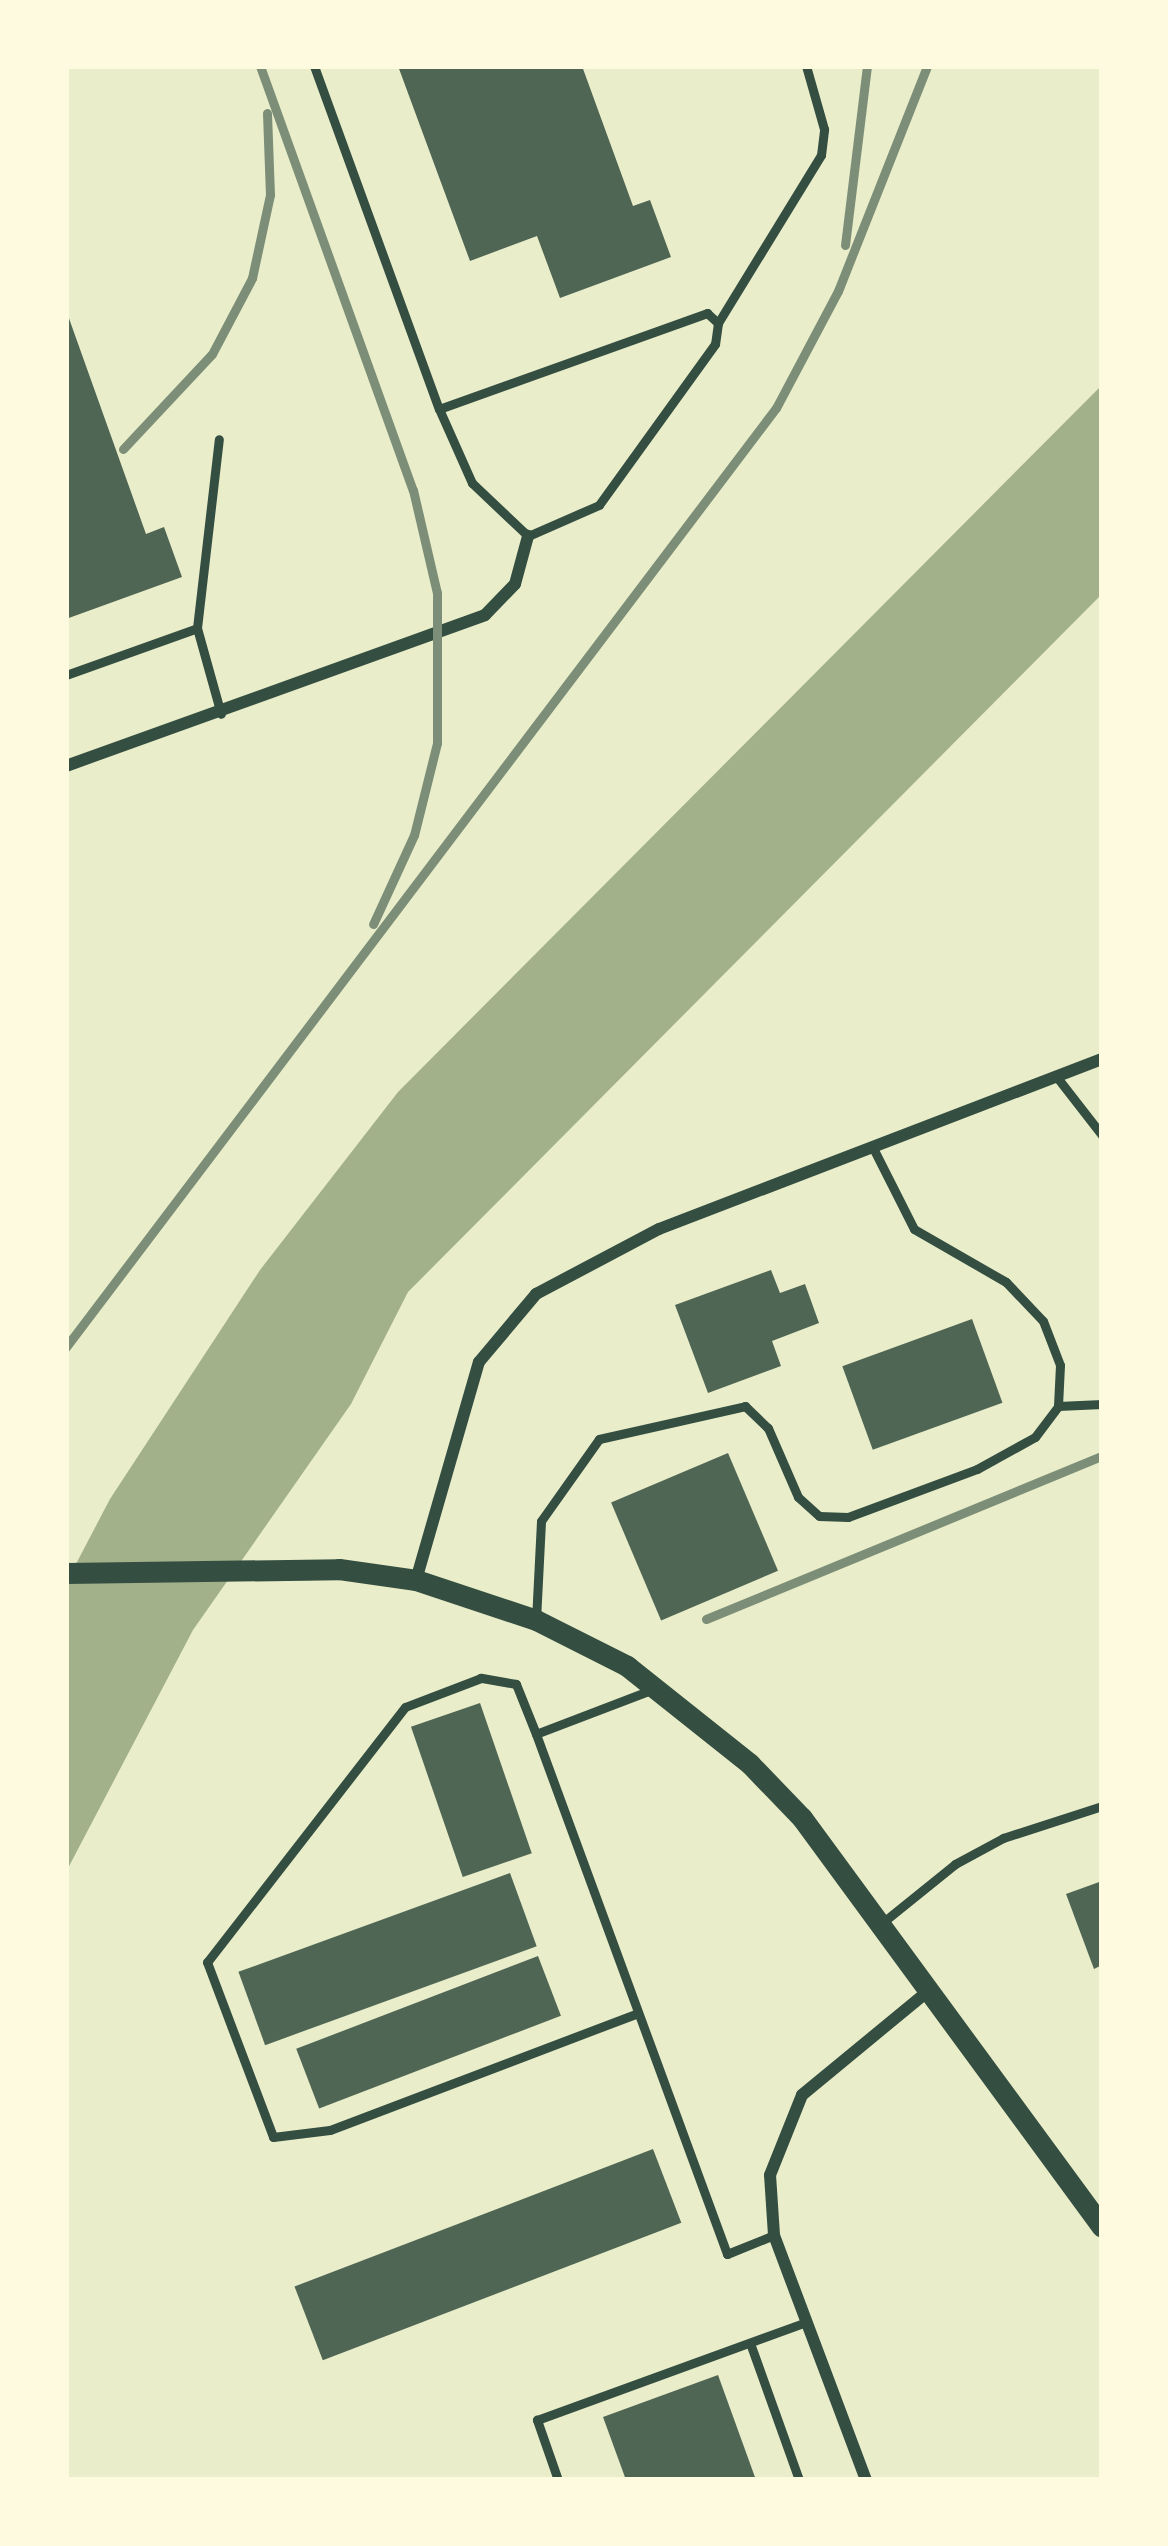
<!DOCTYPE html>
<html>
<head>
<meta charset="utf-8">
<style>
	body { margin:0 }
	#map { position:relative; width:1168px; height:2546px; overflow:hidden; background:#e9edc9; font-family:Signika,sans-serif }
	div>[style] { position:absolute }
	.water>* { inset:0; background:#a3b18a }
	.building>* { inset:0; background:#4f6655; transform-origin:0 0 }
	.service>* { height:9px; margin:-4.5px; padding:0 4.5px; transform-origin:4.5px; border-radius:4.5px; background:#344e41 }
	.minor>* { height:12px; margin:-6px; padding:0 6px; transform-origin:6px; border-radius:6px; background:#344e41 }
	.tertiary>* { height:21px; margin:-10.5px; padding:0 10.5px; transform-origin:10.5px; border-radius:10.5px; background:#344e41 }
	.rail>* { height:9px; margin:-4.5px; padding:0 4.5px; transform-origin:4.5px; border-radius:4.5px; background:#7c8e77 }
	span { translate:-50% -50%; white-space:nowrap; text-align:center; line-height:1.15; -webkit-text-stroke:9px #fefae0; paint-order:stroke }
	.frame { position:absolute; inset:0; border:69px solid #fefae0; pointer-events:none }
</style>
</head>
<body>
<div id="map">
	<div class="water">
		<i style="clip-path:polygon(1102px 385px,1102px 594px,408px 1292px,351px 1404px,193px 1630px,66px 1872px,66px 1583px,110px 1499px,260px 1270px,398px 1092px)"></i>
	</div>
	<div class="building">
		<i style="clip-path:polygon(398px 66px,582px 66px,633px 206px,650px 200px,671px 257px,560px 298px,537px 236px,470px 261px)"></i>
		<i style="clip-path:polygon(66px 310px,146px 534px,164px 527px,182px 577px,66px 619px)"></i>
		<i style="clip-path:polygon(771px 1270px,780px 1293px,805px 1284px,819px 1323px,772px 1341px,781px 1366px,708px 1393px,675px 1305px)"></i>
		<i style="left:972px;top:1319px;width:89px;height:138px;rotate:70deg"></i>
		<i style="left:728px;top:1453px;width:128px;height:127px;rotate:67deg"></i>
		<i style="left:480px;top:1703px;width:159px;height:73px;rotate:71deg"></i>
		<i style="left:510px;top:1873px;width:78px;height:289px;rotate:70deg"></i>
		<i style="clip-path:polygon(1102px 1881px,1102px 1965px,1094px 1969px,1066px 1894px)"></i>
		<i style="left:538px;top:1956px;width:64px;height:259px;rotate:69deg"></i>
		<i style="left:653px;top:2149px;width:79px;height:384px;rotate:69deg"></i>
		<i style="clip-path:polygon(718px 2375px,756px 2480px,626px 2480px,603px 2417px)"></i>
	</div>
	<div class="service">
		<i style="left:314px;top:66px;width:365px;rotate:70deg"></i>
		<i style="left:707px;top:313px;width:15px;rotate:42deg"></i>
		<i style="left:718px;top:323px;width:21px;rotate:98deg"></i>
		<i style="left:715px;top:344px;width:198px;rotate:125.8deg"></i>
		<i style="left:599px;top:505px;width:77px;rotate:156.4deg"></i>
		<i style="left:528px;top:536px;width:77px;rotate:-136.6deg"></i>
		<i style="left:472px;top:483px;width:81px;rotate:-114deg"></i>
		<i style="left:439px;top:409px;width:285px;rotate:-19.7deg"></i>
		<i style="left:718px;top:323px;width:197px;rotate:-58.5deg"></i>
		<i style="left:821px;top:155px;width:26px;rotate:-83deg"></i>
		<i style="left:824px;top:129px;width:66px;rotate:-105.9deg"></i>
		<i style="left:197px;top:628px;width:89px;rotate:74.4deg"></i>
		<i style="left:66px;top:675px;width:139px;rotate:-19.7deg"></i>
		<i style="left:197px;top:628px;width:190px;rotate:-83.4deg"></i>
		<i style="left:1056px;top:1076px;width:75px;rotate:52.1deg"></i>
		<i style="left:1058px;top:1406px;width:44px;rotate:-2.6deg"></i>
		<i style="left:536px;top:1620px;width:99px;rotate:-87.1deg"></i>
		<i style="left:541px;top:1521px;width:100px;rotate:-54.7deg"></i>
		<i style="left:599px;top:1439px;width:150px;rotate:-12.7deg"></i>
		<i style="left:745px;top:1406px;width:32px;rotate:44deg"></i>
		<i style="left:768px;top:1428px;width:75px;rotate:66.5deg"></i>
		<i style="left:798px;top:1497px;width:28px;rotate:42deg"></i>
		<i style="left:819px;top:1516px;width:29px;rotate:2deg"></i>
		<i style="left:848px;top:1517px;width:138px;rotate:-20.4deg"></i>
		<i style="left:977px;top:1469px;width:66px;rotate:-28.9deg"></i>
		<i style="left:1035px;top:1437px;width:39px;rotate:-53deg"></i>
		<i style="left:1058px;top:1406px;width:41px;rotate:-87.2deg"></i>
		<i style="left:1060px;top:1365px;width:47px;rotate:-111.1deg"></i>
		<i style="left:1043px;top:1321px;width:54px;rotate:-133.5deg"></i>
		<i style="left:1006px;top:1282px;width:106px;rotate:-150.1deg"></i>
		<i style="left:914px;top:1229px;width:93px;rotate:-116.8deg"></i>
		<i style="left:651px;top:1690px;width:123px;rotate:159.1deg"></i>
		<i style="left:536px;top:1734px;width:554px;rotate:69.83deg"></i>
		<i style="left:727px;top:2254px;width:51px;rotate:-22deg"></i>
		<i style="left:536px;top:1734px;width:54px;rotate:-111.8deg"></i>
		<i style="left:516px;top:1684px;width:36px;rotate:-170deg"></i>
		<i style="left:481px;top:1678px;width:81px;rotate:159.1deg"></i>
		<i style="left:405px;top:1707px;width:323px;rotate:127.8deg"></i>
		<i style="left:207px;top:1962px;width:187px;rotate:69.3deg"></i>
		<i style="left:273px;top:2137px;width:57px;rotate:-7deg"></i>
		<i style="left:330px;top:2130px;width:329px;rotate:-20.8deg"></i>
		<i style="left:882px;top:1923px;width:94px;rotate:-38.9deg"></i>
		<i style="left:955px;top:1864px;width:55px;rotate:-28.4deg"></i>
		<i style="left:1003px;top:1838px;width:104px;rotate:-17.9deg"></i>
		<i style="left:750px;top:2343px;width:145px;rotate:70.3deg"></i>
		<i style="left:558px;top:2480px;width:64px;rotate:-109.3deg"></i>
		<i style="left:537px;top:2420px;width:284px;rotate:-20deg"></i>
	</div>
	<div class="minor">
		<i style="left:66px;top:766px;width:445px;rotate:-19.8deg"></i>
		<i style="left:485px;top:615px;width:43px;rotate:-45.9deg"></i>
		<i style="left:515px;top:584px;width:50px;rotate:-74.8deg"></i>
		<i style="left:416px;top:1580px;width:227px;rotate:-73.9deg"></i>
		<i style="left:479px;top:1362px;width:89px;rotate:-50deg"></i>
		<i style="left:536px;top:1294px;width:139px;rotate:-27.9deg"></i>
		<i style="left:659px;top:1229px;width:474px;rotate:-21deg"></i>
		<i style="left:866px;top:2480px;width:262px;rotate:-110.6deg"></i>
		<i style="left:774px;top:2235px;width:60px;rotate:-93.8deg"></i>
		<i style="left:770px;top:2175px;width:86px;rotate:-68.2deg"></i>
		<i style="left:802px;top:2095px;width:163px;rotate:-39.5deg"></i>
	</div>
	<div class="tertiary">
		<i style="left:66px;top:1573px;width:273px;rotate:-0.8deg"></i>
		<i style="left:339px;top:1569px;width:78px;rotate:8.1deg"></i>
		<i style="left:416px;top:1580px;width:126px;rotate:18.4deg"></i>
		<i style="left:536px;top:1620px;width:102px;rotate:26.8deg"></i>
		<i style="left:627px;top:1666px;width:157px;rotate:38.5deg"></i>
		<i style="left:750px;top:1764px;width:75px;rotate:46.1deg"></i>
		<i style="left:802px;top:1818px;width:507px;rotate:53.74deg"></i>
	</div>
	<div class="rail">
		<i style="left:260px;top:66px;width:451px;rotate:70.2deg"></i>
		<i style="left:413px;top:490px;width:106px;rotate:76.9deg"></i>
		<i style="left:437px;top:593px;width:150px;rotate:90deg"></i>
		<i style="left:437px;top:743px;width:95px;rotate:104deg"></i>
		<i style="left:414px;top:835px;width:98px;rotate:114.7deg"></i>
		<i style="left:845px;top:245px;width:180px;rotate:-83deg"></i>
		<i style="left:123px;top:449px;width:130px;rotate:-46.9deg"></i>
		<i style="left:212px;top:354px;width:86px;rotate:-62.2deg"></i>
		<i style="left:252px;top:278px;width:85px;rotate:-77.8deg"></i>
		<i style="left:270px;top:195px;width:82px;rotate:-92.1deg"></i>
		<i style="left:66px;top:1347px;width:1177px;rotate:-52.91deg"></i>
		<i style="left:776px;top:408px;width:132px;rotate:-62.1deg"></i>
		<i style="left:838px;top:291px;width:242px;rotate:-68.4deg"></i>
		<i style="left:706px;top:1619px;width:428px;rotate:-22.4deg"></i>
	</div>
	<div class="frame"></div>
</div>
</body>
</html>
